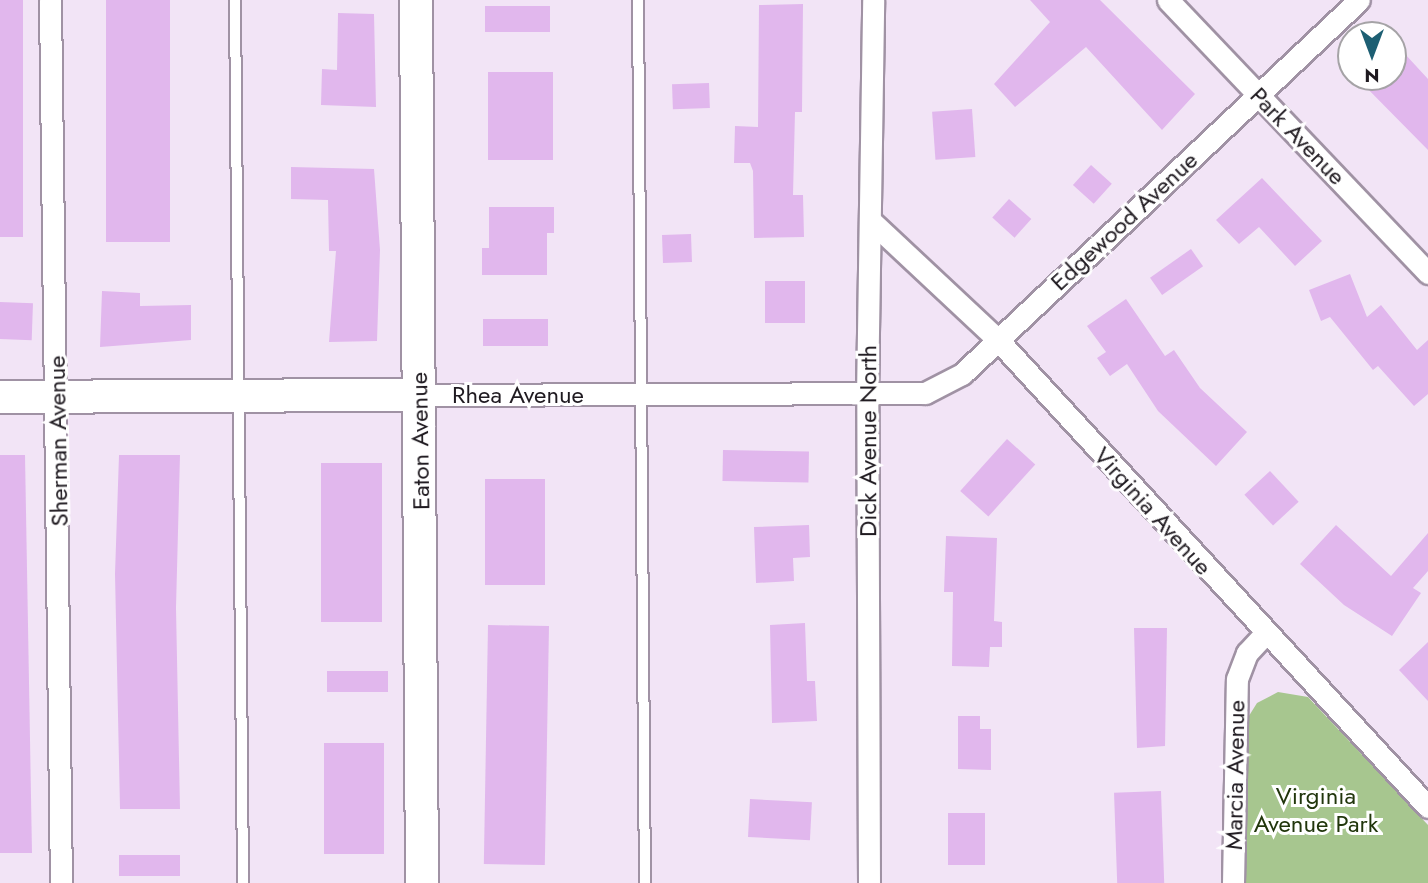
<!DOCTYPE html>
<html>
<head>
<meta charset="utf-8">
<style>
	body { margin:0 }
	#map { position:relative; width:1428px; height:883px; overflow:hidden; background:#f2e4f6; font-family:Jost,sans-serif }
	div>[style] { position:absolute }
	.green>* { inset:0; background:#a7c68f }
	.building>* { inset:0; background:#e1b7ed; transform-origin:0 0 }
	.roads { filter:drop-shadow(2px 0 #a092a4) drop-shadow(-2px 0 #a092a4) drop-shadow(0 2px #a092a4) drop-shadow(0 -2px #a092a4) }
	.lane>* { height:10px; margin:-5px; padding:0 5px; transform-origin:5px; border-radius:5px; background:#fff }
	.street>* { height:21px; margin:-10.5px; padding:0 10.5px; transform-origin:10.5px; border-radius:10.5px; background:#fff }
	.secondary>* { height:32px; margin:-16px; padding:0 16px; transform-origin:16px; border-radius:16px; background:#fff }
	span { translate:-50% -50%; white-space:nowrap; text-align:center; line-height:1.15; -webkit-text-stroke:6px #fff; paint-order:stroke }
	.street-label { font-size:24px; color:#1f1a20 }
	.park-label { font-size:24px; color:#21360c }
	.north { position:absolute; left:1337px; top:21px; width:70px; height:70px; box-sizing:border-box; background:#fff; border:2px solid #a5a3a6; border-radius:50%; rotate:180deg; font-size:19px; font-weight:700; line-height:28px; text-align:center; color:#1f1a20 }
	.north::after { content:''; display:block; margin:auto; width:24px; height:32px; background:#1d5f73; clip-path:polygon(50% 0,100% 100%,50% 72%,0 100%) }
</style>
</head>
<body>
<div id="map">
	<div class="green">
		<i style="clip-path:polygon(1278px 692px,1308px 697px,1428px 825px,1428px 883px,1245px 883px,1242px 727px,1257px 703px)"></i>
	</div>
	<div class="building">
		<i style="left:0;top:0;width:23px;height:237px"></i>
		<i style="left:106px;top:0;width:64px;height:242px"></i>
		<i style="clip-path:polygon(1030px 0,1100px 0,1195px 94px,1162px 130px,1086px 47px,1015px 107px,994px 84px,1050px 22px)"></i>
		<i style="clip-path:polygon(803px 4px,802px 112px,795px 112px,793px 195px,803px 195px,804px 237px,754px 238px,753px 171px,750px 163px,734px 163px,735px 126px,758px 127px,759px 5px)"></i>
		<i style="left:485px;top:6px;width:65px;height:26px"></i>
		<i style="clip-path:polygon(338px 13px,374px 14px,376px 107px,321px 105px,322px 69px,337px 70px)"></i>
		<i style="clip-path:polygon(1393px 41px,1428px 79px,1428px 150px,1356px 77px,1393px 77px)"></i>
		<i style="left:488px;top:72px;width:65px;height:88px"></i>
		<i style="left:709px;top:83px;width:25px;height:37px;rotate:88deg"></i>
		<i style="left:972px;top:109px;width:48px;height:40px;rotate:86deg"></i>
		<i style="left:1091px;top:165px;width:28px;height:27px;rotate:42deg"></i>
		<i style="clip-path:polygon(291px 167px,374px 169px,380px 250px,377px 341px,329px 342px,336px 251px,329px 251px,328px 200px,291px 199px)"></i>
		<i style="clip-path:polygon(1262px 178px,1322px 241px,1295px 266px,1259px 227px,1239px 244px,1216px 220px)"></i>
		<i style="left:1009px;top:199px;width:30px;height:25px;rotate:42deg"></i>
		<i style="clip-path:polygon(489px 207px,554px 207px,554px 233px,547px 233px,547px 275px,482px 275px,482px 248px,489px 248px)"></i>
		<i style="left:691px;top:234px;width:28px;height:29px;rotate:88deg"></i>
		<i style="left:1191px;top:249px;width:21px;height:50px;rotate:55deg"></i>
		<i style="clip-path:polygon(1350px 274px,1367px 317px,1381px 305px,1417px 350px,1428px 340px,1428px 394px,1414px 406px,1378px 366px,1373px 370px,1330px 317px,1321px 321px,1309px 290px)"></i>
		<i style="left:765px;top:281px;width:40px;height:42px"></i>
		<i style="clip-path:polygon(102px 291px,140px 293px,140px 306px,191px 305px,191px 340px,100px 347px)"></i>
		<i style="clip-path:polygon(1126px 299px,1165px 356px,1174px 350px,1200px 388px,1247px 432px,1216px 466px,1158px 411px,1127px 364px,1110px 376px,1097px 358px,1106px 352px,1087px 326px)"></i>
		<i style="left:0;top:302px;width:33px;height:37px;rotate:2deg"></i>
		<i style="left:483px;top:319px;width:65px;height:27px"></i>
		<i style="left:1007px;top:439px;width:38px;height:70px;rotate:42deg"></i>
		<i style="left:723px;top:450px;width:86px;height:31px;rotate:1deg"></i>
		<i style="clip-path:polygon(0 455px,25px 455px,32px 853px,0 853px)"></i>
		<i style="clip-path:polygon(119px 455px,180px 455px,176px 608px,180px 809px,120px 809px,115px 574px)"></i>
		<i style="left:321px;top:463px;width:61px;height:159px"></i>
		<i style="left:1270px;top:471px;width:42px;height:35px;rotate:47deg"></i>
		<i style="left:485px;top:479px;width:60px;height:106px"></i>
		<i style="clip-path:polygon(809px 525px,810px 557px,793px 558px,794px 581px,756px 583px,754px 527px)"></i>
		<i style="clip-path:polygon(1336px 525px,1391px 576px,1428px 533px,1428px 571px,1413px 588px,1421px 593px,1392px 636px,1344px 605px,1300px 564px)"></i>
		<i style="clip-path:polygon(946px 536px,997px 538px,994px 621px,1002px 622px,1002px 647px,990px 647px,989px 667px,952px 666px,953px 592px,944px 592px)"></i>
		<i style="clip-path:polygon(805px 623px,807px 681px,815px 681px,817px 721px,772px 723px,770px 625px)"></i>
		<i style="left:488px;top:625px;width:61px;height:239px;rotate:1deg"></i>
		<i style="clip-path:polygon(1134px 628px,1167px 628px,1165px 746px,1137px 748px)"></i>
		<i style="clip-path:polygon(1428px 642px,1428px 701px,1399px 670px)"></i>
		<i style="left:327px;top:671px;width:61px;height:21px"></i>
		<i style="clip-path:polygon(958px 716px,980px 716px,980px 729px,991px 729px,991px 770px,958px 769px)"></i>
		<i style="left:324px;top:743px;width:60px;height:111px"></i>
		<i style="left:1161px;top:791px;width:92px;height:47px;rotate:88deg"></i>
		<i style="left:750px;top:799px;width:62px;height:38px;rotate:3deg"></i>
		<i style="left:948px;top:813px;width:37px;height:52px"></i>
		<i style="left:119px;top:855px;width:61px;height:21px"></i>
	</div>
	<div class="roads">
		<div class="lane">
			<i style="left:235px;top:0;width:883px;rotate:89.48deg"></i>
			<i style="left:638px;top:0;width:883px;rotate:89.55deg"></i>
		</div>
		<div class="street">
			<i style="left:50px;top:0;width:883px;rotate:89.29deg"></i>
			<i style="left:1168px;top:0;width:377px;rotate:46.4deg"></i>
			<i style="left:871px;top:221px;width:173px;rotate:43.1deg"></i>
			<i style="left:997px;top:339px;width:636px;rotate:47.36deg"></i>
			<i style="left:420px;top:395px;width:505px;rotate:-0.23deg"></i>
			<i style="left:925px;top:393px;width:42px;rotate:-27.2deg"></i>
			<i style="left:962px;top:374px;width:545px;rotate:-43.29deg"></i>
			<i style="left:869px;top:883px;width:487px;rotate:-90.2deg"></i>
			<i style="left:867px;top:396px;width:396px;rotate:-89.1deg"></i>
			<i style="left:1233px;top:883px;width:204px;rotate:-88.9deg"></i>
			<i style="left:1237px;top:679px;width:28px;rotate:-69deg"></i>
			<i style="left:1247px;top:653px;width:26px;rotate:-47deg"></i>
		</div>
		<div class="secondary">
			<i style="left:416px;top:0;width:883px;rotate:89.61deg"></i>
			<i style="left:0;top:397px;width:420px;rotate:-0.3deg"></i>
		</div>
	</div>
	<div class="street-label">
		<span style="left:1298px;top:136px;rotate:46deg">Park Avenue</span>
		<span style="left:1124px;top:221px;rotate:-43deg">Edgewood Avenue</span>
		<span style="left:518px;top:395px">Rhea Avenue</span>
		<span style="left:58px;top:441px;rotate:-91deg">Sherman Avenue</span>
		<span style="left:420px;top:441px;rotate:-91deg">Eaton Avenue</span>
		<span style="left:868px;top:441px;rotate:-90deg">Dick Avenue North</span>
		<span style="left:1153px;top:511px;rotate:48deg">Virginia Avenue</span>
		<span style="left:1235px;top:775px;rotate:-89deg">Marcia Avenue</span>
	</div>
	<div class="park-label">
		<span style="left:1316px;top:810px">Virginia<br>Avenue Park</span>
	</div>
	<div class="north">N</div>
</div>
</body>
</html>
